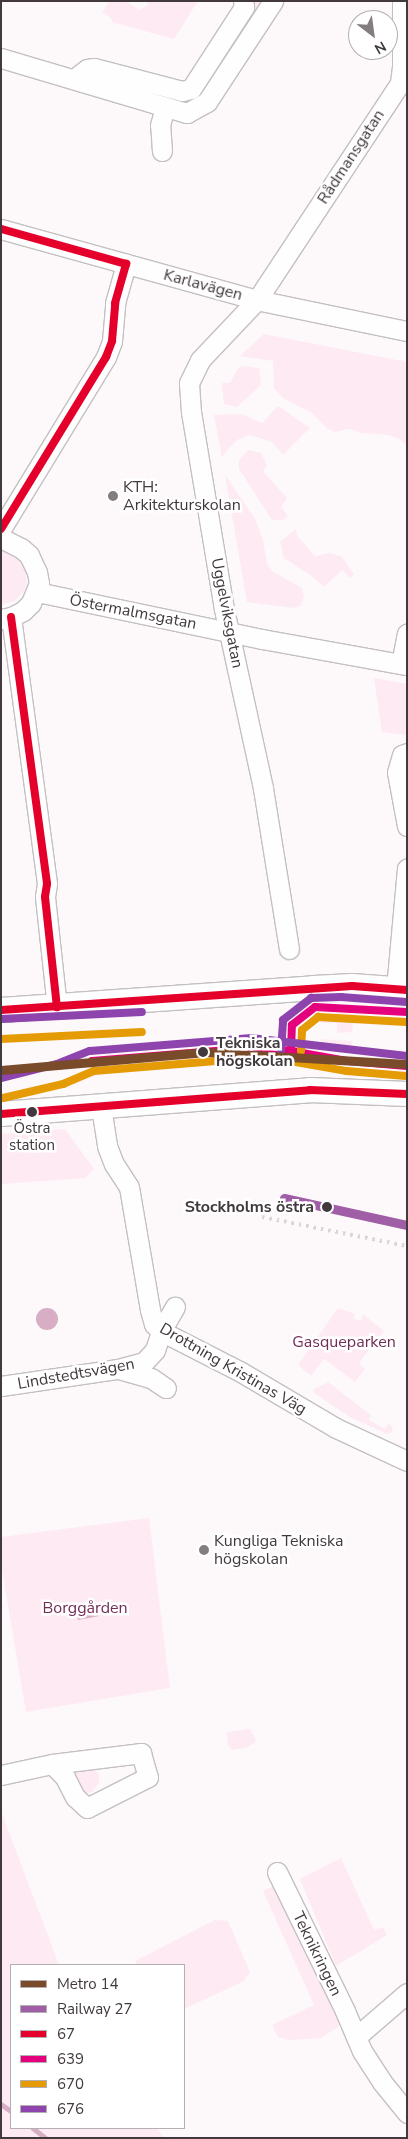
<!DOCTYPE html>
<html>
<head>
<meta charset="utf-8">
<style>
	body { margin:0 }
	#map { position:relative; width:408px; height:2139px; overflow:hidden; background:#fdf9fb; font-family:"Nunito Sans",sans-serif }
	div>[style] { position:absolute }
	.green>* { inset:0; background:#feeaf3 }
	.water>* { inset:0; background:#d7aec4 }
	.round { border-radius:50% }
	.stream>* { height:4.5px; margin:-2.25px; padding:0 2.25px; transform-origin:2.25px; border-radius:2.25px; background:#d7aec4 }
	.roads { filter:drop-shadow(1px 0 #c4c0c2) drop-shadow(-1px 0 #c4c0c2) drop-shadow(0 1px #c4c0c2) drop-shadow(0 -1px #c4c0c2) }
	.minor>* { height:19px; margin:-9.5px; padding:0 9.5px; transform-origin:9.5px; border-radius:9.5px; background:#fffefe }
	.major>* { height:24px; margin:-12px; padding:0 12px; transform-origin:12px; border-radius:12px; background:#fffefe }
	.rail>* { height:4px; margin-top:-2px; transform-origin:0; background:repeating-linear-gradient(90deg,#d8d6d6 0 2.5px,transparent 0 7.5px) }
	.bus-1>* { height:8px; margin:-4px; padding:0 4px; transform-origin:4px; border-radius:4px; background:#e4002b }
	.bus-2>* { height:8px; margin:-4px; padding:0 4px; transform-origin:4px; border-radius:4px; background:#e5007d }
	.bus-3>* { height:8px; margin:-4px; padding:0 4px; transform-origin:4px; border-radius:4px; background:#e59b06 }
	.bus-4>* { height:8px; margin:-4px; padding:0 4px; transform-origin:4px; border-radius:4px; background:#8e44ad }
	.rail-1>* { height:9px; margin:-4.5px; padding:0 4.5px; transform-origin:4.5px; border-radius:4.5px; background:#a05ea6 }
	.metro-1>* { height:9px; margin:-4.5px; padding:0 4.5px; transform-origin:4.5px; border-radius:4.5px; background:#7a4b2a }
	.dots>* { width:14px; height:14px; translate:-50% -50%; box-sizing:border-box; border:2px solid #fff; border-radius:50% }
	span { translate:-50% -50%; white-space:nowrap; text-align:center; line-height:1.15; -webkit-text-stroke:5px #fff; paint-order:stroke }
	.bus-label { font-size:15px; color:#41393d }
	.street-label { font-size:16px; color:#41393d }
	.poi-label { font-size:16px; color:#41393d }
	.left { translate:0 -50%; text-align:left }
	.stop-label { font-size:16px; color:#41393d; font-weight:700 }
	.right { translate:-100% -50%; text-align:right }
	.park-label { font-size:16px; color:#722d56 }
	.frame { position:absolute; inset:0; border:2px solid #41393d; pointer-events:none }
	.legend { position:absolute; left:10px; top:1964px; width:175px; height:165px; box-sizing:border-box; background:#fff; border:1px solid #b3b0b1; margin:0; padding:6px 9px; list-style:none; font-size:15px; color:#41393d }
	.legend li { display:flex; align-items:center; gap:10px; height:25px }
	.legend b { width:25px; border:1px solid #b3b0b1 }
	.north { position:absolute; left:348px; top:10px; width:50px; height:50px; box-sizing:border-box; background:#fff; border:1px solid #b3b0b1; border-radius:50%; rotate:150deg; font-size:14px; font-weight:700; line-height:20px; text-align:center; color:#41393d }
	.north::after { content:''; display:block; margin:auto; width:18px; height:22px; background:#837c80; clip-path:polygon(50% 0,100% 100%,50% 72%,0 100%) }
</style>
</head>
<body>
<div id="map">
	<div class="green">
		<i style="clip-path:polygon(110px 1px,126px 1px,139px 10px,148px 5px,148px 1px,198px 1px,174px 39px,112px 22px,112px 19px,102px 12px)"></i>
		<i style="clip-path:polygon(254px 1px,264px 1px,202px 101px,189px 103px)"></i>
		<i style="clip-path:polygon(264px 334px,407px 362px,407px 446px,401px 440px,389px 435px,362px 433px,349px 429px,335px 432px,328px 429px,312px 413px,284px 399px,274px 388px,273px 361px,240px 356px)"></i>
		<i style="clip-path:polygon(242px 366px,259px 368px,261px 385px,237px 407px,224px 404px,222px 383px,230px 383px,238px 369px)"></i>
		<i style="clip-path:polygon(278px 406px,310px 428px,283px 455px,272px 442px,250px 435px,237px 440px,227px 450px,222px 458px,214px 415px,241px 414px,262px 423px)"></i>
		<i style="clip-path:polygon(248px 450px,261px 453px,267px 465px,263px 471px,287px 498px,281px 507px,288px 516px,283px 520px,272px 520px,239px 469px,239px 460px)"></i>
		<i style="clip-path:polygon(225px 475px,255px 519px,263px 540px,267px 564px,273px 572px,302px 588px,304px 597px,301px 605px,294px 608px,247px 602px)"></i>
		<i style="clip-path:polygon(296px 529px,297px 536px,315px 556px,330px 553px,342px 557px,354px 574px,350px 578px,342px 570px,324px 587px,313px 577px,284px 558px,280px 542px)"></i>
		<i style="clip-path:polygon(1px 549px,17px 557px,24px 563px,27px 582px,24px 591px,15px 601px,1px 605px)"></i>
		<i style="clip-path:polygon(374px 678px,407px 684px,407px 735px,382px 732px)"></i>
		<i style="clip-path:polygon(343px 1013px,354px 1014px,352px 1032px,337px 1033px,337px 1023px,321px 1023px,322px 1014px)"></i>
		<i style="clip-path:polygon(321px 1039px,352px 1041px,351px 1052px,320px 1048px)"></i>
		<i style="clip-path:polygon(65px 1129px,94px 1169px,85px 1178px,1px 1184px,1px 1134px)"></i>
		<i style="clip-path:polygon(338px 1308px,355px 1314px,354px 1319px,361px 1321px,363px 1314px,384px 1331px,359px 1363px,365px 1369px,355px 1382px,324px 1359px,311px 1376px,298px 1365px)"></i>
		<i style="clip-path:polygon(328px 1382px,371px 1415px,369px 1420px,385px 1429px,388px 1424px,390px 1424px,393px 1430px,392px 1432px,387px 1434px,350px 1417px,314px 1393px,314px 1389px)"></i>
		<i style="clip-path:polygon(149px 1518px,170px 1688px,26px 1712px,1px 1564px,1px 1537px)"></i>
		<i style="clip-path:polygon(250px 1729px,256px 1740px,254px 1743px,246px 1748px,232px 1750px,228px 1745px,227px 1732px)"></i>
		<i style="clip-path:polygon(93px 1766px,99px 1775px,99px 1783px,92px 1792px,81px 1794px,71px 1770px)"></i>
		<i style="clip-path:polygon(1px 1811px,59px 1965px,11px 1965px,11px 2128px,157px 2128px,164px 2138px,1px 2138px)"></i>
		<i style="clip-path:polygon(341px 1858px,374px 1930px,383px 1927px,387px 1935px,336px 1966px,300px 1879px)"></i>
		<i style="clip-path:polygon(276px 1885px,340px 2021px,338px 2027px,321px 2038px,289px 2040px,278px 2037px,272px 2025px,314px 2005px,263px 1891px)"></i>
		<i style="clip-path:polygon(215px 1920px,228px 1921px,250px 1972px,244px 1981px,184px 2009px,184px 1965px,134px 1965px,137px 1960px)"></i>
	</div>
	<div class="water">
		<i class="round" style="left:36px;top:1308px;width:22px;height:22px"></i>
		<i style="clip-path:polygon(93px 1604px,97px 1607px,99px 1616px,78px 1620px,76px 1611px,79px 1607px)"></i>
	</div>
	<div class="stream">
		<i style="left:1px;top:2104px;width:12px;rotate:35deg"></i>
		<i style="left:33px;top:2128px;width:16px;rotate:38deg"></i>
	</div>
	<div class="roads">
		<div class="minor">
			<i style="left:1px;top:58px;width:194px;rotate:16.5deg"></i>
			<i style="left:187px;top:113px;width:23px;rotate:-29deg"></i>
			<i style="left:207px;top:102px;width:121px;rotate:-56.8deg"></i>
			<i style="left:77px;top:79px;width:4px;rotate:-63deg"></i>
			<i style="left:79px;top:75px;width:10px;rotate:-37deg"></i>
			<i style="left:87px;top:69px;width:7px;rotate:-8deg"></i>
			<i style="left:94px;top:68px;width:91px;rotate:14.6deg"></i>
			<i style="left:182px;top:91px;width:9px;rotate:-13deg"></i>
			<i style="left:191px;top:89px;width:98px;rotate:-57.1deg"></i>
			<i style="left:244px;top:7px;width:6px;rotate:-99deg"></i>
			<i style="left:162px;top:151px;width:26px;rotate:-94deg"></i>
			<i style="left:160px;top:125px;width:19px;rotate:-74deg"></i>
			<i style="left:1px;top:229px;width:266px;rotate:15.5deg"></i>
			<i style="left:257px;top:300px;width:153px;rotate:11.7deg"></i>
			<i style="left:1px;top:529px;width:202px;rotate:-58.6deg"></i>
			<i style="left:106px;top:357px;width:17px;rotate:-69deg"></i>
			<i style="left:112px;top:341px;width:38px;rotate:-85deg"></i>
			<i style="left:115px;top:303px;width:41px;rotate:-74.2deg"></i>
			<i style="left:1px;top:538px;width:22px;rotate:27deg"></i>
			<i style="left:21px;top:548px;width:11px;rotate:41deg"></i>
			<i style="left:29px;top:555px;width:19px;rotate:65deg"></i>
			<i style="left:37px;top:572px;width:11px;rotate:80deg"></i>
			<i style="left:39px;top:583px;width:22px;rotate:112deg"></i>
			<i style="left:31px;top:603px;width:11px;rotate:135deg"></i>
			<i style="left:23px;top:611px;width:13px;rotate:153deg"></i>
			<i style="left:11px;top:617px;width:10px;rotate:169deg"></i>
			<i style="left:37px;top:592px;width:230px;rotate:11.8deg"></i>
			<i style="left:262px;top:639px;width:147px;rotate:10.2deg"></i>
			<i style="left:11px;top:617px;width:269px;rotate:82.3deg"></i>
			<i style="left:47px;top:884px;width:13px;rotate:99deg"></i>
			<i style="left:45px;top:897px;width:111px;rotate:83.8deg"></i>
			<i style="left:401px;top:664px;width:31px;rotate:-79deg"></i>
			<i style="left:407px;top:753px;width:5px;rotate:158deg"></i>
			<i style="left:402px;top:755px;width:18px;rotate:106deg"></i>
			<i style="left:397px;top:772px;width:55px;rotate:79.5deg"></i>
			<i style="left:289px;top:949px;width:163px;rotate:-99.2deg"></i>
			<i style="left:263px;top:788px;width:183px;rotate:-102.3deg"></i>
			<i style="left:224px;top:609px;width:200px;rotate:-99.5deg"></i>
			<i style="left:191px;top:412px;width:29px;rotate:-94deg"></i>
			<i style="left:189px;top:383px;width:25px;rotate:-64deg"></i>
			<i style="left:200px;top:360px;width:83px;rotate:-46.5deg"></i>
			<i style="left:257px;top:300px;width:260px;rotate:-56.6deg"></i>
			<i style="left:400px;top:83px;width:17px;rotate:-83deg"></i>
			<i style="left:402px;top:66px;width:65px;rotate:-90deg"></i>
			<i style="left:396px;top:989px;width:121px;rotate:-84.8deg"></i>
			<i style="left:101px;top:1107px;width:39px;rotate:81deg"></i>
			<i style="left:107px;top:1146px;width:19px;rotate:69deg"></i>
			<i style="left:114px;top:1164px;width:27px;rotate:57deg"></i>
			<i style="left:129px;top:1187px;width:125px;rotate:80.3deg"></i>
			<i style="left:150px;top:1310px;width:15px;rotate:74deg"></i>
			<i style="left:154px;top:1324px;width:10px;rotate:45deg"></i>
			<i style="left:161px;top:1331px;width:90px;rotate:27.1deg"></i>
			<i style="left:241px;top:1372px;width:110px;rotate:30.5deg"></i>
			<i style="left:336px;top:1428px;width:78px;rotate:24.9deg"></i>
			<i style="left:119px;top:1369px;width:33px;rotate:16deg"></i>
			<i style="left:151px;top:1378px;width:18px;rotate:34deg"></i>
			<i style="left:1px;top:1386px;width:118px;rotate:-8.3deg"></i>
			<i style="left:118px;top:1369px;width:27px;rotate:-15deg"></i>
			<i style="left:144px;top:1362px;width:16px;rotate:-47deg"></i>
			<i style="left:155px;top:1350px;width:20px;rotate:-72deg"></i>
			<i style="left:161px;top:1331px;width:28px;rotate:-60deg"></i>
			<i style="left:1px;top:1775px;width:52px;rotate:-12.2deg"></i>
			<i style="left:52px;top:1764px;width:90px;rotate:-7deg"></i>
			<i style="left:141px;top:1753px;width:25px;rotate:74deg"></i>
			<i style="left:148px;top:1777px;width:68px;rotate:153.1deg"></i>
			<i style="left:87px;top:1808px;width:16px;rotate:-137deg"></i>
			<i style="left:75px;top:1797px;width:22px;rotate:-117deg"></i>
			<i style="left:65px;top:1777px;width:18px;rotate:-135deg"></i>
			<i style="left:277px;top:1872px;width:155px;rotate:63.9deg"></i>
			<i style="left:345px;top:2011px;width:43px;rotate:67deg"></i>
			<i style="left:362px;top:2051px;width:37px;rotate:57deg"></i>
			<i style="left:382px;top:2082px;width:40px;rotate:51deg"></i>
			<i style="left:356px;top:2037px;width:67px;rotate:-40.8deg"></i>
		</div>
		<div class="major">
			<i style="left:1px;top:1010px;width:314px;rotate:-4deg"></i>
			<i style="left:314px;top:988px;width:38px;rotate:-3deg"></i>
			<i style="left:352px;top:986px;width:55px;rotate:4.2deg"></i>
			<i style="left:1px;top:1114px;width:310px;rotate:-4.4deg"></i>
			<i style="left:310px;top:1090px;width:97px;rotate:2.4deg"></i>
		</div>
	</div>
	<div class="rail">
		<i style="left:262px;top:1217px;width:148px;rotate:11.3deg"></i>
	</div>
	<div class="bus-1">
		<i style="left:1px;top:229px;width:130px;rotate:15.6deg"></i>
		<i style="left:1px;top:529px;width:202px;rotate:-58.6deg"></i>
		<i style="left:106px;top:357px;width:17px;rotate:-69deg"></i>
		<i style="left:112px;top:341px;width:38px;rotate:-85deg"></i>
		<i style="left:115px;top:303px;width:41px;rotate:-74.2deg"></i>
		<i style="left:11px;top:617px;width:269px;rotate:82.3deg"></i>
		<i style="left:47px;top:884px;width:13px;rotate:99deg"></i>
		<i style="left:45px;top:897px;width:111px;rotate:83.8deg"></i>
		<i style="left:1px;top:1010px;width:352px;rotate:-3.9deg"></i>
		<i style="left:352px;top:986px;width:55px;rotate:4.2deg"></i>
		<i style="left:1px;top:1114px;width:310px;rotate:-4.4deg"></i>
		<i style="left:310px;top:1090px;width:97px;rotate:2.4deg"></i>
	</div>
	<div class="bus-2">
		<i style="left:291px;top:1051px;width:26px;rotate:-88deg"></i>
		<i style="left:292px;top:1025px;width:29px;rotate:-38deg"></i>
		<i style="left:315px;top:1007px;width:92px;rotate:3.1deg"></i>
		<i style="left:92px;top:1061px;width:161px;rotate:-4.6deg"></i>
		<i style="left:252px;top:1048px;width:39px;rotate:4deg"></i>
		<i style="left:291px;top:1051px;width:58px;rotate:10deg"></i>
		<i style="left:348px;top:1061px;width:59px;rotate:4.8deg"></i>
	</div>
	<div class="bus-3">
		<i style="left:1px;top:1039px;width:141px;rotate:-2.8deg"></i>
		<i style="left:301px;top:1051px;width:21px;rotate:-87deg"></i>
		<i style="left:302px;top:1030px;width:21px;rotate:-39deg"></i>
		<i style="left:318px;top:1017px;width:88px;rotate:3.3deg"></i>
		<i style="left:3px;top:1098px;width:62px;rotate:-13.1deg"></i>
		<i style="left:63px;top:1084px;width:34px;rotate:-23deg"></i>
		<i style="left:94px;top:1071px;width:159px;rotate:-4.7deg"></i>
		<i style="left:252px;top:1058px;width:38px;rotate:5deg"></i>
		<i style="left:290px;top:1061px;width:58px;rotate:10deg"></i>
		<i style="left:347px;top:1071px;width:59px;rotate:4.8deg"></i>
	</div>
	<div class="bus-4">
		<i style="left:1px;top:1019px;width:141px;rotate:-2.8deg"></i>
		<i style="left:281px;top:1051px;width:31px;rotate:-86deg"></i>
		<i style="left:283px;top:1020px;width:36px;rotate:-38deg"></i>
		<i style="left:311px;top:998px;width:30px;rotate:-2deg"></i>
		<i style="left:341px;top:997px;width:66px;rotate:4.3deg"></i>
		<i style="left:1px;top:1078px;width:58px;rotate:-14deg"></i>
		<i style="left:57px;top:1064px;width:35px;rotate:-22deg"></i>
		<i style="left:90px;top:1051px;width:162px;rotate:-4.6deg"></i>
		<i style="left:251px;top:1038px;width:157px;rotate:6.6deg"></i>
	</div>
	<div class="rail-1">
		<i style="left:284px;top:1198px;width:126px;rotate:12.4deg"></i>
	</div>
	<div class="metro-1">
		<i style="left:1px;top:1070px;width:206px;rotate:-5deg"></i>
		<i style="left:206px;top:1052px;width:201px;rotate:3.4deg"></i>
	</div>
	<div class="dots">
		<i style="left:113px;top:496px;background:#837c80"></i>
		<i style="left:203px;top:1052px;background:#41393d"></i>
		<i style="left:32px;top:1112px;background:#41393d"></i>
		<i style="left:327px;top:1207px;background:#41393d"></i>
		<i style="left:204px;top:1550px;background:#837c80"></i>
	</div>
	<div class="bus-label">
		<span style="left:32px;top:1137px">Östra<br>station</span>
	</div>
	<div class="street-label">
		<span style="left:351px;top:157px;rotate:-57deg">Rådmansgatan</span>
		<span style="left:203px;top:285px;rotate:15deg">Karlavägen</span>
		<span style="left:133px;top:612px;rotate:11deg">Östermalmsgatan</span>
		<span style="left:227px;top:613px;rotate:79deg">Uggelviksgatan</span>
		<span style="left:233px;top:1369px;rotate:30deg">Drottning Kristinas Väg</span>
		<span style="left:76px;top:1374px;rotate:-10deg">Lindstedtsvägen</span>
		<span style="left:317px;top:1954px;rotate:64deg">Teknikringen</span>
	</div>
	<div class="poi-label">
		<span class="left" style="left:123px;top:496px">KTH:<br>Arkitekturskolan</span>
		<span class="left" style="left:214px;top:1550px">Kungliga Tekniska<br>högskolan</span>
	</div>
	<div class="stop-label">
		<span class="left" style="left:216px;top:1052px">Tekniska<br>högskolan</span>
		<span class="right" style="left:314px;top:1207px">Stockholms östra</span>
	</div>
	<div class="park-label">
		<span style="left:344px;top:1342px">Gasqueparken</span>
		<span style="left:85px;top:1608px">Borggården</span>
	</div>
	<div class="frame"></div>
	<ul class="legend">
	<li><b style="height:6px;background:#7a4b2a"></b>Metro 14</li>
	<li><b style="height:6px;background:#a05ea6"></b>Railway 27</li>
	<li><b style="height:6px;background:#e4002b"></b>67</li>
	<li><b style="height:6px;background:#e5007d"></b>639</li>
	<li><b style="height:6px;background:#e59b06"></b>670</li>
	<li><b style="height:6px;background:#8e44ad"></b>676</li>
	</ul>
	<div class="north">N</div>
</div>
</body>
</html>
